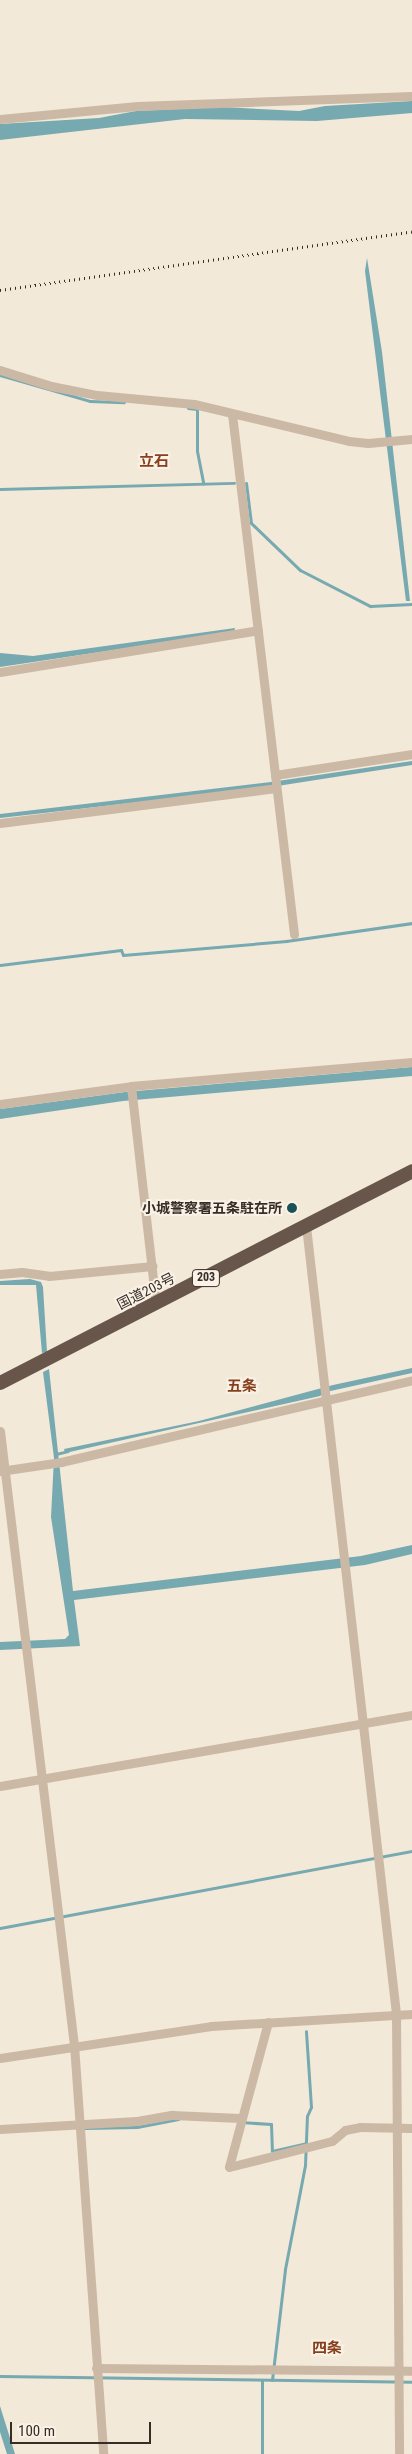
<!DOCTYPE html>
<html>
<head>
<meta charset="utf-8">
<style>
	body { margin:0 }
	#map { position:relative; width:412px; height:2454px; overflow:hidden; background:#f2e9d9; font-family:"Roboto Condensed","Noto Sans JP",sans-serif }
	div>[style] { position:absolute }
	.water>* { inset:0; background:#77a9b0 }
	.stream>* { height:3px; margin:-1.5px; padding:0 1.5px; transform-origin:1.5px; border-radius:1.5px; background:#77a9b0 }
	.minor>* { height:9px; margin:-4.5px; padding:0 4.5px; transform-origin:4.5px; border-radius:4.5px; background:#cbb9a5 }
	.trunk>* { height:14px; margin:-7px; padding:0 7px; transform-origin:7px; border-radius:7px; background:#68564a }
	.rail>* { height:3px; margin-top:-1.5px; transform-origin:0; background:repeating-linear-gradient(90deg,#362d27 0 1px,transparent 0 5px) }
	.dots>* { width:14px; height:14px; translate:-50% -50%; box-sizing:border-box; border:2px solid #faf2e6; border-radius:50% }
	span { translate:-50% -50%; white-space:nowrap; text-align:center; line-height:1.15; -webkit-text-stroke:4px #faf2e6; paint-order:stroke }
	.shield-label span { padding:1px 4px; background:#faf2e6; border:1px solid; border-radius:4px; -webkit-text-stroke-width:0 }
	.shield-label { font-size:12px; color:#362d27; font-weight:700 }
	.poi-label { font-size:14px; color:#362d27; font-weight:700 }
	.right { translate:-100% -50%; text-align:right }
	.street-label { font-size:14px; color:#362d27 }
	.neighbourhood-label { font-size:15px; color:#883f1d; font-weight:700 }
	.scale { position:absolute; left:10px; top:2422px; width:141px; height:22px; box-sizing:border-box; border:2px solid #362d27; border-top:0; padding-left:6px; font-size:15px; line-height:18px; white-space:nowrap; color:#362d27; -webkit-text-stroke:4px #faf2e6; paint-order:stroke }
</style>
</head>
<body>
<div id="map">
	<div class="water">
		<i style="clip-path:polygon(412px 101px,412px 113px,317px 121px,185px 119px,0 140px,0 124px,99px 118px,136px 111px,221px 107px,299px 111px,325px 106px)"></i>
		<i style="clip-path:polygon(367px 258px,382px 352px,410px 601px,406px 601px,365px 271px)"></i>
		<i style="clip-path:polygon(235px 628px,234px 632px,0 667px,0 653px,33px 656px)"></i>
		<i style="clip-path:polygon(412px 761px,412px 765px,271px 787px,0 818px,0 814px,271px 782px)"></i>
		<i style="clip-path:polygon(412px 1067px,412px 1076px,123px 1101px,0 1119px,0 1109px,125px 1092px)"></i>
		<i style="clip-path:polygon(30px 1279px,41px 1282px,43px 1287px,47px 1352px,42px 1353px,36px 1285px,0 1285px,0 1281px)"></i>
		<i style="clip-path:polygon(412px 1368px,412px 1373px,326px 1392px,320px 1396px,65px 1453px,64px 1449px,199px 1421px,333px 1385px)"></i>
		<i style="clip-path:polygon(49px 1369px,73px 1591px,361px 1556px,412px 1545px,412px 1554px,365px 1565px,74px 1600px,80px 1646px,0 1650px,0 1642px,65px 1639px,69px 1635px,51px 1517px,54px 1458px,43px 1372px)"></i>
		<i style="clip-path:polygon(0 2406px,15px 2454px,7px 2454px,0 2432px)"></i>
	</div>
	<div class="stream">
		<i style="left:0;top:375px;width:94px;rotate:16.1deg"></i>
		<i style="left:90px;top:401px;width:34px;rotate:2deg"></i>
		<i style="left:188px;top:408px;width:9px;rotate:6deg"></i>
		<i style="left:197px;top:409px;width:42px;rotate:90deg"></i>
		<i style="left:197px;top:451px;width:33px;rotate:79deg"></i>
		<i style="left:246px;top:483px;width:40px;rotate:82.9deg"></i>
		<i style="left:251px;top:523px;width:68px;rotate:43.8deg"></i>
		<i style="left:300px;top:570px;width:79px;rotate:27.2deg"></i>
		<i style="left:370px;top:606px;width:42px;rotate:-2.7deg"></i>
		<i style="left:0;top:489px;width:234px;rotate:-1.5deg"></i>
		<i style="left:0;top:965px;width:122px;rotate:-7.1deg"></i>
		<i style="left:121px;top:950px;width:5px;rotate:68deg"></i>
		<i style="left:123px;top:955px;width:164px;rotate:-4.9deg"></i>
		<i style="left:286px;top:941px;width:127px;rotate:-8.1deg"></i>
		<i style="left:56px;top:1454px;width:12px;rotate:-14deg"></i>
		<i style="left:0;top:1928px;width:419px;rotate:-10.6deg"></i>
		<i style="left:241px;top:2122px;width:30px;rotate:4deg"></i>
		<i style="left:271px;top:2124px;width:27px;rotate:88deg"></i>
		<i style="left:272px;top:2151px;width:35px;rotate:-13deg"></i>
		<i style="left:85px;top:2128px;width:52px;rotate:-1.1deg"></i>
		<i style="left:137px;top:2127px;width:42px;rotate:-11deg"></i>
		<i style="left:0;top:2376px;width:412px;rotate:0.8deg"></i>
		<i style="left:272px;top:2380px;width:112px;rotate:-83.3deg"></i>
		<i style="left:285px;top:2269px;width:106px;rotate:-79.1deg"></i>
		<i style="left:305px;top:2165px;width:49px;rotate:-87.7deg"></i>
		<i style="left:307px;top:2116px;width:10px;rotate:-66deg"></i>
		<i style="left:311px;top:2107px;width:76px;rotate:-93.8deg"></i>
		<i style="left:262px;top:2454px;width:74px;rotate:-90deg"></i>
	</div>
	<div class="minor">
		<i style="left:0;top:119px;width:138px;rotate:-5.4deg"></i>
		<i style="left:137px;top:106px;width:275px;rotate:-2.1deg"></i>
		<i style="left:0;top:370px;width:53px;rotate:17.4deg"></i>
		<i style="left:51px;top:386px;width:47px;rotate:11.1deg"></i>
		<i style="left:97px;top:395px;width:97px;rotate:5.3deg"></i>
		<i style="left:194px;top:404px;width:159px;rotate:13.4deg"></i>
		<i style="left:349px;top:441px;width:19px;rotate:6deg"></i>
		<i style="left:368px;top:443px;width:44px;rotate:-5.2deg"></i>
		<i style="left:232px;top:414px;width:524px;rotate:83.2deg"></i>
		<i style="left:0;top:672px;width:261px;rotate:-9.2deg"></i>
		<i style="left:275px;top:775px;width:139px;rotate:-8.7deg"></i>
		<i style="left:0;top:823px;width:278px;rotate:-7.2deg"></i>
		<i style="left:131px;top:1086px;width:219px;rotate:83.5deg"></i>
		<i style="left:0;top:1104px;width:132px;rotate:-7.8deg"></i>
		<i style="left:131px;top:1086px;width:282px;rotate:-4.9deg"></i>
		<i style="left:306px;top:1226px;width:793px;rotate:83.48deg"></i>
		<i style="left:396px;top:2014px;width:440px;rotate:89.6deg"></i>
		<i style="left:0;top:1274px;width:22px;rotate:-5deg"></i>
		<i style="left:22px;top:1272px;width:27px;rotate:8deg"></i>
		<i style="left:49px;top:1276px;width:104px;rotate:-5.5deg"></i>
		<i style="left:0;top:1431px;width:618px;rotate:83.13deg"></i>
		<i style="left:74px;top:2045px;width:410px;rotate:85.9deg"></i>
		<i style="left:0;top:1471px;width:62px;rotate:-8.4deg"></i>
		<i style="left:61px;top:1462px;width:360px;rotate:-13.1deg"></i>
		<i style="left:0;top:1786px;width:418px;rotate:-9.8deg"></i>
		<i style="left:268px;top:2022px;width:150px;rotate:105.1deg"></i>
		<i style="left:229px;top:2167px;width:106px;rotate:-14.2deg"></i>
		<i style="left:332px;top:2141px;width:17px;rotate:-40deg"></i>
		<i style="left:345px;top:2130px;width:15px;rotate:-11deg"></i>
		<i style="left:360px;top:2127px;width:52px;rotate:1.1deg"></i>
		<i style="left:0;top:2058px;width:213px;rotate:-8.6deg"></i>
		<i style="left:211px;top:2026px;width:201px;rotate:-3.4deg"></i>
		<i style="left:0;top:2129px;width:137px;rotate:-3.3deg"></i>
		<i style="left:137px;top:2121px;width:36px;rotate:-10deg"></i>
		<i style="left:172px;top:2115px;width:68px;rotate:2.5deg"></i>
		<i style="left:96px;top:2368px;width:316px;rotate:0.5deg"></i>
	</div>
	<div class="trunk">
		<i style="left:0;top:1383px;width:463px;rotate:-27.2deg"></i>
	</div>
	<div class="rail">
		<i style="left:0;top:290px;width:416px;rotate:-8.1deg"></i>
	</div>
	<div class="dots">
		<i style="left:292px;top:1208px;background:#1b5059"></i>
	</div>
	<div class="shield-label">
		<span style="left:206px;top:1278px">203</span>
	</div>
	<div class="poi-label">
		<span class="right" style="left:282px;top:1208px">小城警察署五条駐在所</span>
	</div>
	<div class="street-label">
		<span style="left:146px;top:1291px;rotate:-27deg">国道203号</span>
	</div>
	<div class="neighbourhood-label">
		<span style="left:154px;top:462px">立石</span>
		<span style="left:242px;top:1387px">五条</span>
		<span style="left:327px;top:2349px">四条</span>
	</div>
	<div class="scale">100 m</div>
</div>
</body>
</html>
